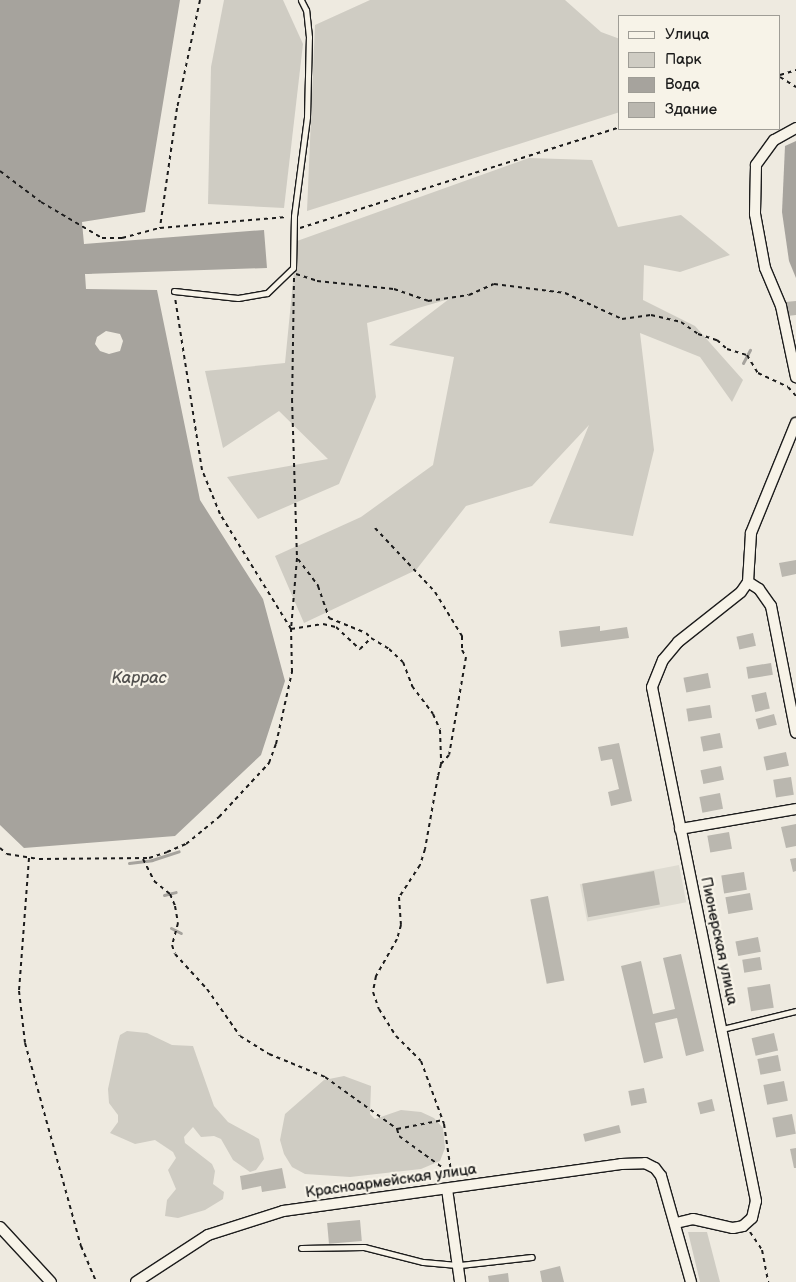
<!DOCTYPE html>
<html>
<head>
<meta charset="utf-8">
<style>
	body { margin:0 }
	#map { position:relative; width:796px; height:1282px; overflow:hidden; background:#eeeae0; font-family:"Balsamiq Sans",sans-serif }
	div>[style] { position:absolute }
	.built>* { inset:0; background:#dedbd1; transform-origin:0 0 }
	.green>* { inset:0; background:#cfccc3 }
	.water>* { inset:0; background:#a6a39d }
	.stream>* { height:3px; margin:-1.5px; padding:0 1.5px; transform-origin:1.5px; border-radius:1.5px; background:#a6a39d }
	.building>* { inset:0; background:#bab7af; transform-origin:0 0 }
	.path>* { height:2px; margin-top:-1px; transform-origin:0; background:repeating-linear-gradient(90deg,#1c1c1c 0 4px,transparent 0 8px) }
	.roads { filter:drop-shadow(1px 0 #1c1c1c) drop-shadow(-1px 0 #1c1c1c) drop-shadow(0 1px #1c1c1c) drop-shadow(0 -1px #1c1c1c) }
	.lane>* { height:5px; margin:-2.5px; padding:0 2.5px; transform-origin:2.5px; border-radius:2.5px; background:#f7f3e8 }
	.street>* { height:10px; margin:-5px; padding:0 5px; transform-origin:5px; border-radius:5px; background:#f7f3e8 }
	span { translate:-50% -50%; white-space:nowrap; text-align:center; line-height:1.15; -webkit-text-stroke:4.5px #f7f3e8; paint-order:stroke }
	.street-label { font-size:15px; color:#1c1c1c }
	.water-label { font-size:16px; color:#535250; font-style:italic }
	.legend { position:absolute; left:618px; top:15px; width:162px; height:115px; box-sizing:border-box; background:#f7f3e8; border:1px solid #9f9d96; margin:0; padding:6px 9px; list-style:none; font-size:15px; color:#1c1c1c }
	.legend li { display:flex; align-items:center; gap:10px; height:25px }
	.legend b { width:25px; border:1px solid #9f9d96 }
</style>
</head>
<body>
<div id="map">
	<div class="built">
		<i style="left:679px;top:865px;width:38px;height:101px;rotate:79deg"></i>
	</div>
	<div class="green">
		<i style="clip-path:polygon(224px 0,283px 0,303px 44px,284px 208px,208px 204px,211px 67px)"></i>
		<i style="clip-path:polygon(370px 0,565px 0,601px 32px,620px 39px,620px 112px,307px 211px,315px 25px)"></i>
		<i style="clip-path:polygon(529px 158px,592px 160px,618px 227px,681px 215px,730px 255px,680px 272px,644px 265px,643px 300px,695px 326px,743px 380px,732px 402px,700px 357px,640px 333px,654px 450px,633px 536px,549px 523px,589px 425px,532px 486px,466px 506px,416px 570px,304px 623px,275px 556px,361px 517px,433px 465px,454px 357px,389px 345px,449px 299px,367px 323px,376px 397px,339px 484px,258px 519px,227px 477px,328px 459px,279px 411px,223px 448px,205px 371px,285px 363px,297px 241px)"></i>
		<i style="clip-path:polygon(127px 1031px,147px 1033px,172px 1045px,193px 1046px,214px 1106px,228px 1122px,259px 1139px,264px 1159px,256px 1170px,250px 1172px,233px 1160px,221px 1139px,214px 1136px,201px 1137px,193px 1127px,184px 1137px,185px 1143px,212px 1164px,215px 1171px,213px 1184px,224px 1192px,223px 1199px,205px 1210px,178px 1218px,165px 1216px,167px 1200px,176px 1189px,168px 1170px,176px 1158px,173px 1152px,155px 1140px,135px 1144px,110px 1133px,118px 1122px,118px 1115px,109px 1103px,108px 1089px,118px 1042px,120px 1035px)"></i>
		<i style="clip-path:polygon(344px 1076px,371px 1086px,370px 1114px,375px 1119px,401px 1110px,421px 1112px,434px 1118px,443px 1128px,445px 1148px,440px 1161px,421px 1169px,350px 1177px,305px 1174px,292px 1167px,284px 1154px,280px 1140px,285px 1114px,324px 1080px)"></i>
		<i style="clip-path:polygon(688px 1232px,707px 1232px,720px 1282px,700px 1282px)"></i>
	</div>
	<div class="water">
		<i style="clip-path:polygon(evenodd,0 0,180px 0,145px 212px,82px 222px,84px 244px,264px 230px,267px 268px,85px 274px,86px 289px,157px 290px,200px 500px,263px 599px,285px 681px,261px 755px,175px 836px,24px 848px,0 825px,0 0,106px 331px,120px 334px,123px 341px,120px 351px,109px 354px,100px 351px,95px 344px,97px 337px,106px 331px)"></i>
		<i style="clip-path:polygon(796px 141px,796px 278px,789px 261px,782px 212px,785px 146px)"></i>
	</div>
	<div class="stream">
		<i style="left:743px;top:363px;width:15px;rotate:-62deg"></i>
		<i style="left:129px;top:863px;width:23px;rotate:-7deg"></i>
		<i style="left:152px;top:860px;width:28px;rotate:-18deg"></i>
		<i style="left:164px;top:895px;width:12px;rotate:-14deg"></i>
		<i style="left:171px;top:928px;width:11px;rotate:27deg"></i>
	</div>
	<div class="building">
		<i style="clip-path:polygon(796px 301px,796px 315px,787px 316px,785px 302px)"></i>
		<i style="clip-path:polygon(796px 560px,796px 574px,782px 577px,779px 563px)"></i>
		<i style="clip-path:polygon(600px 626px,600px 631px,627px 627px,629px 638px,561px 647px,559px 631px)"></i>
		<i style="left:753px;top:633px;width:13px;height:17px;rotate:77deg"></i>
		<i style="left:771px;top:663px;width:12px;height:25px;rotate:81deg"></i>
		<i style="left:708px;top:673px;width:15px;height:25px;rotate:79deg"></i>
		<i style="left:766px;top:692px;width:17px;height:15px;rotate:77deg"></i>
		<i style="left:710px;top:705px;width:13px;height:24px;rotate:81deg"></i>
		<i style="left:774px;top:714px;width:11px;height:19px;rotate:75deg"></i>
		<i style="left:720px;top:733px;width:15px;height:20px;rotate:79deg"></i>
		<i style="clip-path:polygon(619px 743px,632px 801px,611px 806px,608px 792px,619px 789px,612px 759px,601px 761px,598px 747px)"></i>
		<i style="left:786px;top:752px;width:14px;height:23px;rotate:78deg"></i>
		<i style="left:721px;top:766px;width:14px;height:21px;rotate:78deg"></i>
		<i style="left:791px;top:777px;width:18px;height:18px;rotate:81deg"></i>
		<i style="left:720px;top:793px;width:16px;height:21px;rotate:79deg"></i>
		<i style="clip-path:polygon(796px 824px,796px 846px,786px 848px,781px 827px)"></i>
		<i style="left:729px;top:832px;width:17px;height:22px;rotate:80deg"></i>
		<i style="clip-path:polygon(796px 858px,796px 871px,793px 872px,790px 859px)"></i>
		<i style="left:654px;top:871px;width:34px;height:73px;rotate:80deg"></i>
		<i style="left:744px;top:872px;width:18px;height:23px;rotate:81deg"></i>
		<i style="left:750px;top:893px;width:17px;height:25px;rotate:80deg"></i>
		<i style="left:548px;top:896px;width:86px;height:18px;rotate:79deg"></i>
		<i style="left:758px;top:937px;width:15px;height:23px;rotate:79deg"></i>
		<i style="clip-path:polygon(681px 954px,704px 1051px,686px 1056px,677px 1018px,655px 1023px,663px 1058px,644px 1063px,621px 966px,641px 961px,653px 1014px,675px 1009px,663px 958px)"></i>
		<i style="left:760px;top:957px;width:13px;height:18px;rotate:81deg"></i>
		<i style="left:770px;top:984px;width:24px;height:23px;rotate:81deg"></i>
		<i style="left:774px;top:1033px;width:18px;height:23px;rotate:77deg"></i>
		<i style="left:778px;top:1055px;width:16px;height:21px;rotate:79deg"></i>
		<i style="left:784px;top:1081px;width:20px;height:21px;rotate:79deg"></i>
		<i style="left:644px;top:1088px;width:15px;height:16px;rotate:79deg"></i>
		<i style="left:712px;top:1099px;width:12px;height:15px;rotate:76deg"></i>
		<i style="left:792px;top:1114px;width:20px;height:20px;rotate:79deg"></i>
		<i style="left:619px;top:1125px;width:8px;height:37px;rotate:76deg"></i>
		<i style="clip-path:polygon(796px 1148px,796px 1168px,794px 1168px,790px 1149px)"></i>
		<i style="clip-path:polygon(282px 1168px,286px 1188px,262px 1192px,261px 1186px,242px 1190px,240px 1176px)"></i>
		<i style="left:360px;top:1220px;width:21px;height:33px;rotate:85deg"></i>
		<i style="clip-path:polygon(560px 1266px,564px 1282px,542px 1282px,540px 1271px)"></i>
		<i style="clip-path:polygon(508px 1273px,509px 1282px,489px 1282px,488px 1276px)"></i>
	</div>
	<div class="path">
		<i style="left:200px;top:0;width:110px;rotate:102deg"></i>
		<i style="left:177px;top:108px;width:121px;rotate:98.1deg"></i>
		<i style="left:160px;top:228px;width:127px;rotate:-5deg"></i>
		<i style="left:780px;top:75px;width:17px;rotate:-17deg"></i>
		<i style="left:780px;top:77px;width:19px;rotate:32deg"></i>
		<i style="left:0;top:171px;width:51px;rotate:37.1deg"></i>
		<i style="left:41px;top:202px;width:71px;rotate:30.5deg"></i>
		<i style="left:102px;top:238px;width:20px"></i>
		<i style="left:122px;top:238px;width:39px;rotate:-15deg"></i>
		<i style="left:300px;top:228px;width:336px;rotate:-17.5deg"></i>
		<i style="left:296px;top:274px;width:22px;rotate:18deg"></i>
		<i style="left:317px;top:281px;width:77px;rotate:5.9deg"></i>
		<i style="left:394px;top:289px;width:36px;rotate:19deg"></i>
		<i style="left:428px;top:301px;width:41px;rotate:-8.3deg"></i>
		<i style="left:469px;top:295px;width:27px;rotate:-24deg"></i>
		<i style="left:494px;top:284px;width:72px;rotate:7.2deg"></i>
		<i style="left:565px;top:293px;width:63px;rotate:24.5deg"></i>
		<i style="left:622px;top:319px;width:29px;rotate:-8deg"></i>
		<i style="left:651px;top:315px;width:31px;rotate:13deg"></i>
		<i style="left:681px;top:322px;width:21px;rotate:35deg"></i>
		<i style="left:698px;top:334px;width:20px;rotate:18deg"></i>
		<i style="left:717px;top:340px;width:13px;rotate:42deg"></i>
		<i style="left:727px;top:349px;width:21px;rotate:17deg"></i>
		<i style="left:747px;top:355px;width:21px;rotate:59deg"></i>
		<i style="left:758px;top:373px;width:33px;rotate:25deg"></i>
		<i style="left:788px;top:387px;width:12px;rotate:48deg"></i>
		<i style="left:294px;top:278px;width:121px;rotate:90.9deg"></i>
		<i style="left:292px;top:399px;width:159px;rotate:88.2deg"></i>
		<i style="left:297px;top:558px;width:71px;rotate:94.8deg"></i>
		<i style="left:291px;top:629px;width:32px;rotate:-9deg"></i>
		<i style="left:323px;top:624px;width:13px;rotate:13deg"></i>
		<i style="left:336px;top:627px;width:33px;rotate:43deg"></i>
		<i style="left:360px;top:649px;width:16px;rotate:-45deg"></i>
		<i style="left:371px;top:638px;width:21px;rotate:31deg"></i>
		<i style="left:389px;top:649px;width:19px;rotate:43deg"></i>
		<i style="left:403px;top:662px;width:26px;rotate:69deg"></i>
		<i style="left:412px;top:686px;width:35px;rotate:53deg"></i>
		<i style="left:433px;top:714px;width:17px;rotate:66deg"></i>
		<i style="left:440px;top:730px;width:34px;rotate:88deg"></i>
		<i style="left:375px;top:528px;width:88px;rotate:46.8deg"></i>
		<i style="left:435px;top:592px;width:52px;rotate:58.5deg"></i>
		<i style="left:462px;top:636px;width:14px;rotate:90deg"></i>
		<i style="left:462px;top:650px;width:8px;rotate:60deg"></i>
		<i style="left:466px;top:657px;width:99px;rotate:99.8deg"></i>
		<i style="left:449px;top:755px;width:12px;rotate:132deg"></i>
		<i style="left:441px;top:764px;width:12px;rotate:104deg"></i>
		<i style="left:438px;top:776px;width:74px;rotate:100.1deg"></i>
		<i style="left:425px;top:849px;width:17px;rotate:107deg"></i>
		<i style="left:420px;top:865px;width:38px;rotate:123deg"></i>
		<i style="left:399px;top:897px;width:28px;rotate:86deg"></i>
		<i style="left:401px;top:925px;width:15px;rotate:106deg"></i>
		<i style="left:397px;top:939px;width:43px;rotate:119.6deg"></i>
		<i style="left:376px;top:976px;width:16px;rotate:101deg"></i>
		<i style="left:373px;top:992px;width:18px;rotate:71deg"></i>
		<i style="left:379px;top:1009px;width:32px;rotate:58deg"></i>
		<i style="left:396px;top:1036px;width:35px;rotate:45deg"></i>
		<i style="left:421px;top:1061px;width:67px;rotate:69.9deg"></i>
		<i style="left:444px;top:1124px;width:55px;rotate:81.6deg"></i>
		<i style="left:298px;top:559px;width:34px;rotate:53deg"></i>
		<i style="left:318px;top:586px;width:34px;rotate:71deg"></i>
		<i style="left:329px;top:618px;width:40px;rotate:22deg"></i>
		<i style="left:366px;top:633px;width:7px;rotate:45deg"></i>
		<i style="left:0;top:848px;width:9px;rotate:41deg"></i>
		<i style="left:7px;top:854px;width:32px;rotate:9deg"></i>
		<i style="left:39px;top:859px;width:110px;rotate:-0.5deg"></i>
		<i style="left:149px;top:858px;width:19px;rotate:-18deg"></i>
		<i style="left:167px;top:852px;width:21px;rotate:-23deg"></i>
		<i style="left:186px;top:844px;width:43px;rotate:-39.3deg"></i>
		<i style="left:219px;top:817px;width:74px;rotate:-47.2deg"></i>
		<i style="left:269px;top:763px;width:20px;rotate:-70deg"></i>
		<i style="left:276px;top:744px;width:74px;rotate:-77.5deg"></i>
		<i style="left:292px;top:672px;width:43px;rotate:-91.3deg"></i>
		<i style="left:291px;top:629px;width:135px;rotate:-121.7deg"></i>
		<i style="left:220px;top:514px;width:48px;rotate:-112.2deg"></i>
		<i style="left:202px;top:470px;width:174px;rotate:-98.9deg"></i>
		<i style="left:29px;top:858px;width:133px;rotate:94.3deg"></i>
		<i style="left:19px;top:991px;width:52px;rotate:83.4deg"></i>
		<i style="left:25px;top:1043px;width:211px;rotate:74.6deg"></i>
		<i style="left:81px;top:1246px;width:39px;rotate:67deg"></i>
		<i style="left:143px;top:859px;width:25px;rotate:63deg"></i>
		<i style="left:154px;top:881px;width:21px;rotate:39deg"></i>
		<i style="left:170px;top:894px;width:13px;rotate:67deg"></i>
		<i style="left:175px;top:906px;width:17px;rotate:80deg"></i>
		<i style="left:178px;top:923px;width:23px;rotate:105deg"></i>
		<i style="left:172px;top:945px;width:9px;rotate:72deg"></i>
		<i style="left:175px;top:954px;width:47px;rotate:47.6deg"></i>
		<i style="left:207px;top:989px;width:57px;rotate:54.9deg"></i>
		<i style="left:240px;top:1036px;width:34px;rotate:32deg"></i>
		<i style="left:269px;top:1054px;width:61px;rotate:22.3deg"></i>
		<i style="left:325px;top:1077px;width:89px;rotate:35.8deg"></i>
		<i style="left:397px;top:1129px;width:47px;rotate:-11.1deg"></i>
		<i style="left:397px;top:1129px;width:7px;rotate:74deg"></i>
		<i style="left:399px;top:1136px;width:63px;rotate:36deg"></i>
		<i style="left:750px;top:1232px;width:22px;rotate:56deg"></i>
		<i style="left:762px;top:1250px;width:33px;rotate:79deg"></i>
	</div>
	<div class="roads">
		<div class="lane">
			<i style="left:174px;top:291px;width:64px;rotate:6.2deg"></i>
			<i style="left:238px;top:298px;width:29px;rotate:-10deg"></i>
			<i style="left:267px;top:293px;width:36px;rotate:-44deg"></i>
			<i style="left:293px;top:268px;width:52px;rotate:-88.9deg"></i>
			<i style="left:294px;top:216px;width:100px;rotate:-82.5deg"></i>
			<i style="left:307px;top:117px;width:80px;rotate:-88.6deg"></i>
			<i style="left:309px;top:37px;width:27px;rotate:-96deg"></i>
			<i style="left:306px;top:10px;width:11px;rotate:-117deg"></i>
			<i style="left:722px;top:1029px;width:76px;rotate:-13.7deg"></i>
			<i style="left:301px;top:1248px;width:63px;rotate:-0.9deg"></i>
			<i style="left:364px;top:1247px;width:61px;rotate:14.3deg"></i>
			<i style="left:423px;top:1262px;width:37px;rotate:5deg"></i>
			<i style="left:460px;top:1265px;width:72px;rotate:-6.3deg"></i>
		</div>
		<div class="street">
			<i style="left:796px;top:128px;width:25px;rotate:151deg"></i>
			<i style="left:774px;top:140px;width:31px;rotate:126deg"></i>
			<i style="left:756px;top:165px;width:49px;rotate:91.2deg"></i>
			<i style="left:755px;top:214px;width:55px;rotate:79.5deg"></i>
			<i style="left:765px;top:268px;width:41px;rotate:67.2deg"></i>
			<i style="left:781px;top:306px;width:73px;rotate:78.1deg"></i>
			<i style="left:748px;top:582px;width:13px;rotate:32deg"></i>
			<i style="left:759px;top:589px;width:21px;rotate:55deg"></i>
			<i style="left:771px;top:606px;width:129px;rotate:78.9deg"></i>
			<i style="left:680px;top:829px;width:118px;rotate:-9.8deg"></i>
			<i style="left:447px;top:1189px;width:94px;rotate:82deg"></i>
			<i style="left:676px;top:1223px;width:17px;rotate:-13deg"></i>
			<i style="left:693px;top:1219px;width:41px;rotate:12.7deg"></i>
			<i style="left:733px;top:1228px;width:10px;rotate:-11deg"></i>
			<i style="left:743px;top:1226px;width:12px;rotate:-42deg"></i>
			<i style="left:752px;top:1218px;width:17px;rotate:-77deg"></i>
			<i style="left:756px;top:1201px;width:524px;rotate:-101.44deg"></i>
			<i style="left:652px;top:687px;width:29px;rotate:-68deg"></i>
			<i style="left:663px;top:660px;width:23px;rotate:-50deg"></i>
			<i style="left:678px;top:642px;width:80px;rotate:-38.4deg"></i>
			<i style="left:741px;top:592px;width:12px;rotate:-55deg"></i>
			<i style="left:748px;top:582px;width:49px;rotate:-86.5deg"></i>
			<i style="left:751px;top:533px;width:119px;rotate:-67.8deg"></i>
			<i style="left:0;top:1227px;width:75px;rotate:47.2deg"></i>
			<i style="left:136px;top:1282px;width:86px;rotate:-33.1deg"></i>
			<i style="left:208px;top:1235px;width:79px;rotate:-17.7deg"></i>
			<i style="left:283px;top:1211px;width:341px;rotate:-7.9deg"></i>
			<i style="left:621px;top:1164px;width:24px;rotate:-2deg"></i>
			<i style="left:645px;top:1163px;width:11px;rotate:27deg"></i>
			<i style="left:655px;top:1168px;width:10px;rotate:53deg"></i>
			<i style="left:661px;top:1176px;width:110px;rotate:74.2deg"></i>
		</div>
	</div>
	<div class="street-label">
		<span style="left:719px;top:941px;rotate:78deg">Пионерская улица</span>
		<span style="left:391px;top:1181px;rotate:-8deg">Красноармейская улица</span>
	</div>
	<div class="water-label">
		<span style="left:139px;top:679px">Каррас</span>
	</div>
	<ul class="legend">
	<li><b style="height:6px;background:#f7f3e8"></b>Улица</li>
	<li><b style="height:14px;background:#cfccc3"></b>Парк</li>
	<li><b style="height:14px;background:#a6a39d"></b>Вода</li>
	<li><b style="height:14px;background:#bab7af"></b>Здание</li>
	</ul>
</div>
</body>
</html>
